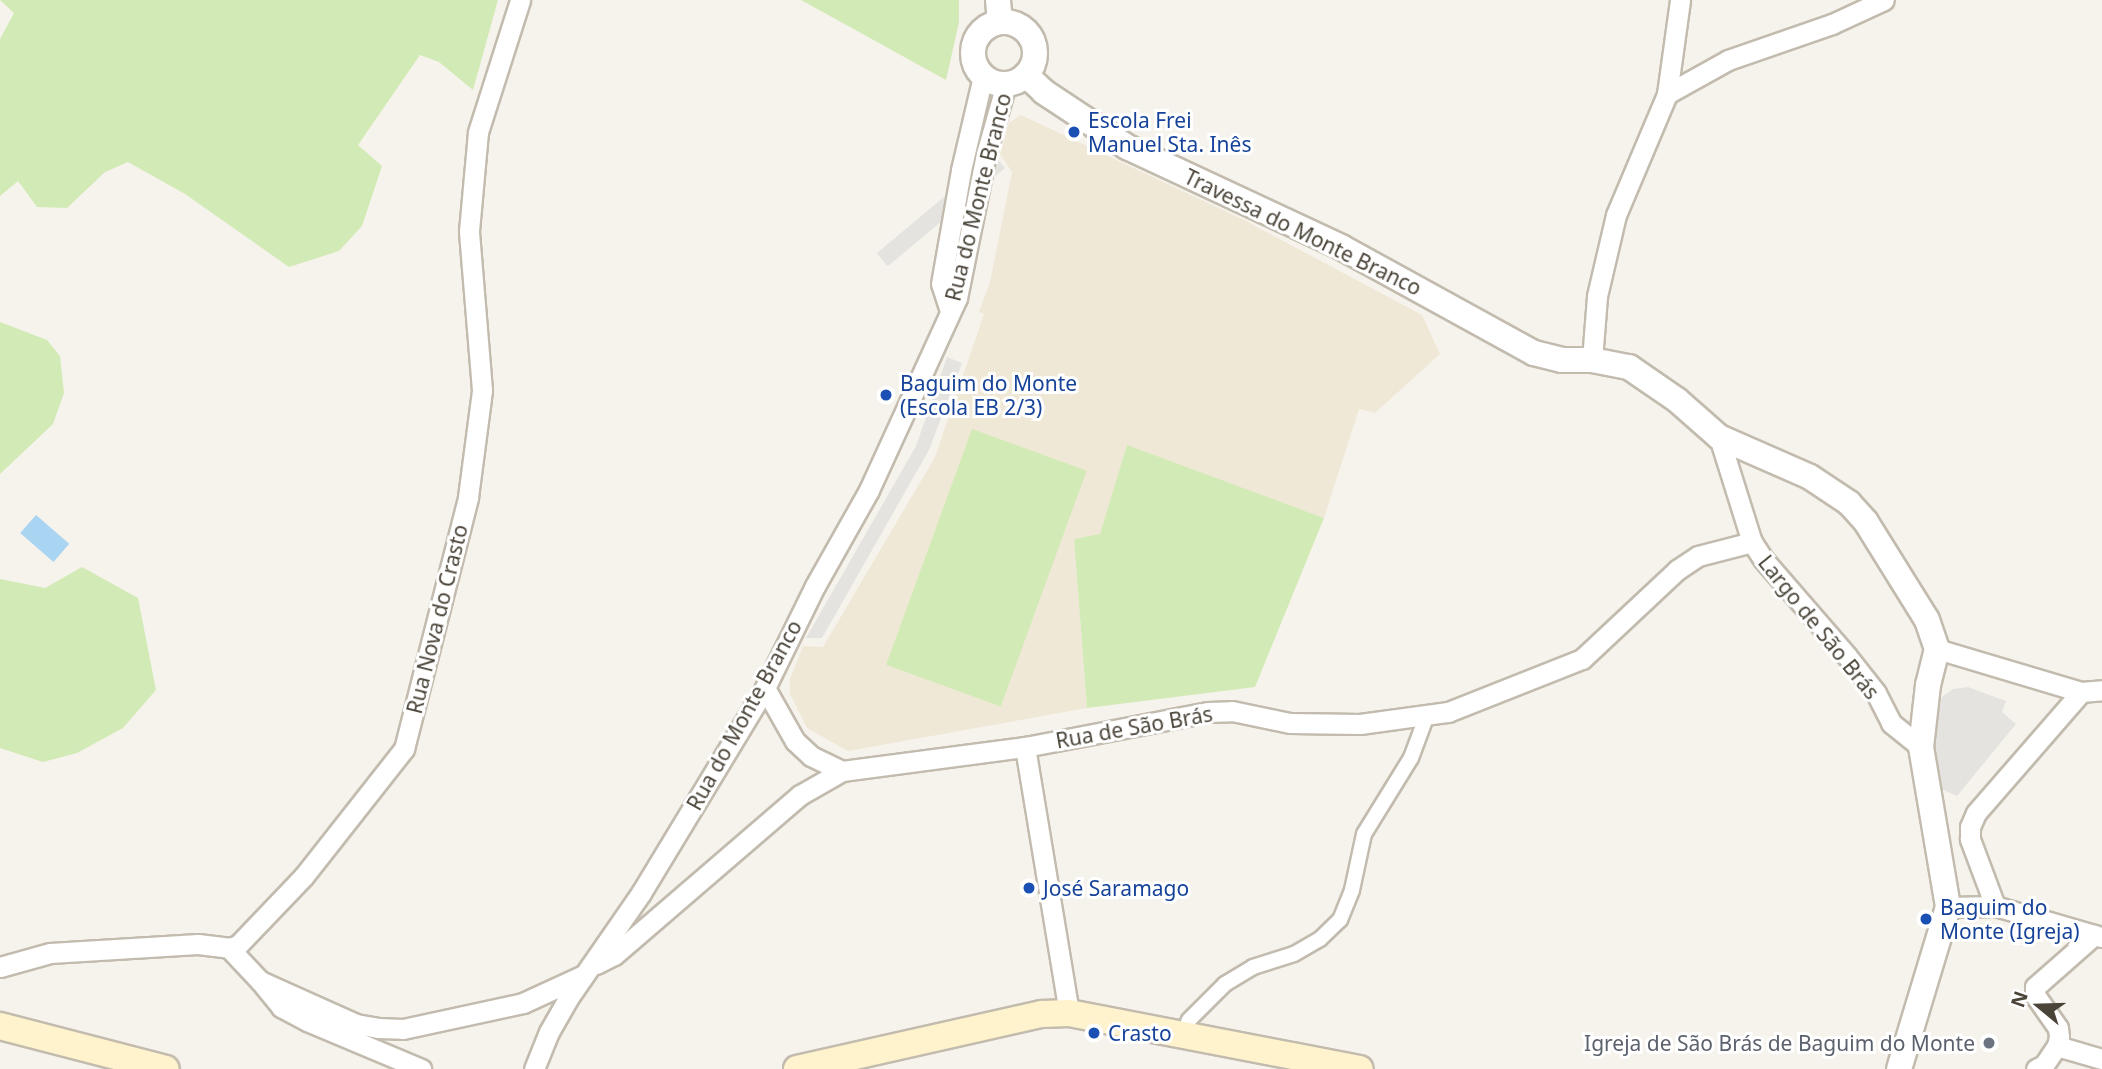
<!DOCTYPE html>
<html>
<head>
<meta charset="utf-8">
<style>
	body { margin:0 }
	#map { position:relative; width:2102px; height:1069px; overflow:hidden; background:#f6f3ec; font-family:"Noto Sans",sans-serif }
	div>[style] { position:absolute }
	.education>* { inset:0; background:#efe8d6 }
	.green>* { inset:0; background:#d2eab5; transform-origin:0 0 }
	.parking>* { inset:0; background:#e5e3e0; transform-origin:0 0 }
	.water>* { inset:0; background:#a9d4f2; transform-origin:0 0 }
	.roads { filter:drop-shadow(2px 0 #c2bbae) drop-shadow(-2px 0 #c2bbae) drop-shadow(0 2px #c2bbae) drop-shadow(0 -2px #c2bbae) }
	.pedestrian>* { height:14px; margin:-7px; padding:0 7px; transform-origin:7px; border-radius:7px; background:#fff }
	.minor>* { height:19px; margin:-9.5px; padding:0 9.5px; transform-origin:9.5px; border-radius:9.5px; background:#fff }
	.tertiary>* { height:24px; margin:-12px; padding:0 12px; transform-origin:12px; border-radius:12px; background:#fff }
	.tertiary>.ring { margin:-12px; padding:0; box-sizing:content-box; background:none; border:24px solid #fff; border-radius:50% }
	.secondary>* { height:26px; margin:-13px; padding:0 13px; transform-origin:13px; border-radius:13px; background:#fff3cd }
	.dots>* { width:19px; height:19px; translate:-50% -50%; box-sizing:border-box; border:4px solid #fff; border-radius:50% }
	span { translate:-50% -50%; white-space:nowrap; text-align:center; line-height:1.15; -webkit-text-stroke:6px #fff; paint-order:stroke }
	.transit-label { font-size:21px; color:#164399 }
	.left { translate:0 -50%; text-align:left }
	.street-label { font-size:21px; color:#4b4439 }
	.worship-label { font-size:21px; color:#5b616d }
	.right { translate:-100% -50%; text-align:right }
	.north { position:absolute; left:2004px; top:971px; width:70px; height:70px; -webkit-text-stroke:5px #fff; paint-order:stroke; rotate:289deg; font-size:19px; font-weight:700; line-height:28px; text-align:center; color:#4b4439 }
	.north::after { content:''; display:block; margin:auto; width:24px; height:32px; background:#4b4439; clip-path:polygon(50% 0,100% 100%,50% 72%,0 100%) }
</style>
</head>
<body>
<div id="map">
	<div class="education">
		<i style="clip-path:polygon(1021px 115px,1244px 220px,1422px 315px,1440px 354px,1375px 413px,1359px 409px,1324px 518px,1127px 446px,1100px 535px,1074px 539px,1087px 708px,848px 751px,807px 728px,790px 694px,790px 679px,803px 646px,823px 647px,935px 457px,984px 314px,979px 312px,990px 282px,1012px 172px,1000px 154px,1009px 123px)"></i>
	</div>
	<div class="green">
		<i style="clip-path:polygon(0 0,498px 0,473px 90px,439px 62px,420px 55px,358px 145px,382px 166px,362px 226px,339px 251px,289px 267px,185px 194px,128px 162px,105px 172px,67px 208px,37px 207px,18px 181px,0 196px,0 39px,14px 13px)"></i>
		<i style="clip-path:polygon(801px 0,959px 0,959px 22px,946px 80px)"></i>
		<i style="clip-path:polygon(0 322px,47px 340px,60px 356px,64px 393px,53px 424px,0 474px)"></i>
		<i style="left:972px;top:429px;width:122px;height:251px;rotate:20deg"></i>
		<i style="clip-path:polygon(1127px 445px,1324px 518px,1255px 687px,1087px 708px,1074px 539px,1100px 534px)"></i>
		<i style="clip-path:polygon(82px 567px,138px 598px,156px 690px,123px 728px,77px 753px,43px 762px,0 748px,0 579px,45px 588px)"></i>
	</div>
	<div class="parking">
		<i style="left:994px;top:155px;width:17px;height:153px;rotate:50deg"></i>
		<i style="clip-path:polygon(947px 357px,962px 363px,929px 450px,822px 638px,806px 638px,916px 446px)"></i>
		<i style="clip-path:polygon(1968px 687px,2006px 701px,2002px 712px,2016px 724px,1957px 796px,1937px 787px,1935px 725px,1942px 697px,1953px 689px)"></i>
	</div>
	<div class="water">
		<i style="left:36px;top:515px;width:44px;height:24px;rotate:41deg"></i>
	</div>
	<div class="roads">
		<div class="pedestrian">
			<i style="left:1183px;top:1034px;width:15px;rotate:-67deg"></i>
			<i style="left:1189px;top:1020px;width:51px;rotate:-45deg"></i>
			<i style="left:1225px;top:984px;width:33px;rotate:-31deg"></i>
			<i style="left:1253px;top:967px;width:43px;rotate:-17.6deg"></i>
			<i style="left:1294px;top:954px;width:30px;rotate:-30deg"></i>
			<i style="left:1320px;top:939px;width:28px;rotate:-44deg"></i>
			<i style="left:1340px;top:920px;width:32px;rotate:-68deg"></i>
			<i style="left:1352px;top:890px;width:57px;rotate:-77.9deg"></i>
			<i style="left:1364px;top:834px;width:89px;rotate:-58.3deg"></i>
			<i style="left:1411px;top:758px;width:46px;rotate:-69.6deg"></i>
		</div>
		<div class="minor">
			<i style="left:1667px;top:94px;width:95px;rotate:-82.1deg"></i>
			<i style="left:950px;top:311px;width:28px;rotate:-108deg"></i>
			<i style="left:941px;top:284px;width:116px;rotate:-80deg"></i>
			<i style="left:961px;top:170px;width:97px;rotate:-76.8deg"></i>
			<i style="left:1592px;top:360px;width:64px;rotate:-85.5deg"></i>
			<i style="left:1597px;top:296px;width:83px;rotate:-76.8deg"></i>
			<i style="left:1616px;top:215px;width:131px;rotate:-67.1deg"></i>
			<i style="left:1667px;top:94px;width:70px;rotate:-29.1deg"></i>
			<i style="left:1728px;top:60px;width:110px;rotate:-19.1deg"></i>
			<i style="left:1832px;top:24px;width:57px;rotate:-24.8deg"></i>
			<i style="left:1719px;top:437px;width:110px;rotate:72.6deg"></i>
			<i style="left:1752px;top:542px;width:20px;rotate:57deg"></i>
			<i style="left:1763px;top:559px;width:128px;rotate:49.1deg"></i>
			<i style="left:1847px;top:656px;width:47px;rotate:51.9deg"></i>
			<i style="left:1876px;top:693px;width:34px;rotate:63deg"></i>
			<i style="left:1891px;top:723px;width:38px;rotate:39deg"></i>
			<i style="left:1937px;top:649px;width:150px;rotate:16.6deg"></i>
			<i style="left:2081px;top:692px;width:21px;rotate:-5deg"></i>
			<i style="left:765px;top:688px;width:61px;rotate:60.5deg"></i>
			<i style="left:795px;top:741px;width:22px;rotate:43deg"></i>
			<i style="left:811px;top:756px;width:34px;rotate:26deg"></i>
			<i style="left:842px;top:771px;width:185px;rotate:-7.5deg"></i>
			<i style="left:1025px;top:747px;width:186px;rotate:-10.8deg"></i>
			<i style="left:1208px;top:712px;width:24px;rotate:-2deg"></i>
			<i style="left:1232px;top:711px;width:59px;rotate:11.7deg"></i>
			<i style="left:1290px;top:723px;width:70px;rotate:0.8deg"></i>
			<i style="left:1360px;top:724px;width:89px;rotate:-7.8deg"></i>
			<i style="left:1448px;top:712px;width:144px;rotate:-21.6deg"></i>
			<i style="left:1582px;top:659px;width:130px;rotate:-43.1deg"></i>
			<i style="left:1677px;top:570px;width:25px;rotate:-34deg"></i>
			<i style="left:1698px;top:556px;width:56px;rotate:-14.5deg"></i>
			<i style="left:1025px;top:747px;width:270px;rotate:80.6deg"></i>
			<i style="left:1995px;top:906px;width:72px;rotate:-110.5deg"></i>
			<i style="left:1970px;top:839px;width:12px;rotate:-90deg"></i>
			<i style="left:1970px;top:827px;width:15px;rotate:-67deg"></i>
			<i style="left:1976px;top:813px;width:160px;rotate:-49deg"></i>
			<i style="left:1948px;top:907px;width:47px;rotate:-1.2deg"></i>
			<i style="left:1995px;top:906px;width:110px;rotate:16.3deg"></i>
			<i style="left:229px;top:948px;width:45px;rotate:46.8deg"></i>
			<i style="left:260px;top:981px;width:105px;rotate:24.1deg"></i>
			<i style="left:356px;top:1024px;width:22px;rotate:10deg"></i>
			<i style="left:378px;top:1028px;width:25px;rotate:2deg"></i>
			<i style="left:403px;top:1029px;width:123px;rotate:-12.2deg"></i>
			<i style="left:523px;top:1003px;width:67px;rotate:-24.7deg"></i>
			<i style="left:596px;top:964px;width:20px;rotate:-27deg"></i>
			<i style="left:614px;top:955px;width:245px;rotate:-40.7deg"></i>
			<i style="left:800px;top:795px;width:48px;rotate:-29.7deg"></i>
			<i style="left:0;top:967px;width:52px;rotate:-15.6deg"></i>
			<i style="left:50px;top:953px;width:148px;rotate:-3.5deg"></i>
			<i style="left:198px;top:944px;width:31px;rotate:7deg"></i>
			<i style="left:229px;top:948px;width:9px;rotate:-18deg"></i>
			<i style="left:238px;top:945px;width:95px;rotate:-46.3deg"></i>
			<i style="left:304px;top:876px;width:162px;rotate:-51.8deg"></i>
			<i style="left:404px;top:749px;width:260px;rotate:-75.7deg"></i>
			<i style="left:468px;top:497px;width:108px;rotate:-82.5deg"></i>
			<i style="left:482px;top:390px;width:160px;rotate:-94.7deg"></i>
			<i style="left:469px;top:231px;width:99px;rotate:-84.8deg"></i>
			<i style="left:478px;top:132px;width:139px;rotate:-72.3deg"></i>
			<i style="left:261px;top:982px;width:32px;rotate:51deg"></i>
			<i style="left:281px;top:1007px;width:30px;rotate:28deg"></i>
			<i style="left:307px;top:1021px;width:124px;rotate:22.8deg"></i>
			<i style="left:2057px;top:1046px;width:47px;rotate:16.1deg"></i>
			<i style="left:534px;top:1069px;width:40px;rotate:-68deg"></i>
			<i style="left:549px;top:1032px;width:40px;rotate:-60.3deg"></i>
			<i style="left:569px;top:997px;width:126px;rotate:-55.3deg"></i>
			<i style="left:641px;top:893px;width:240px;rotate:-58.8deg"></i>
			<i style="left:765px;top:688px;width:114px;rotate:-63.9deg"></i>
			<i style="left:815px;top:586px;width:110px;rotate:-60.6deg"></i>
			<i style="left:869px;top:490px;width:211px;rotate:-65.4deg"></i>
			<i style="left:957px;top:298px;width:147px;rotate:-78.6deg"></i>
			<i style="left:986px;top:154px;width:73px;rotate:-74.1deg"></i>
			<i style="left:2036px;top:1069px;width:9px;rotate:-27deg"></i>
			<i style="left:2044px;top:1065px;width:23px;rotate:-56deg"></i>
			<i style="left:2057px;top:1046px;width:9px;rotate:-77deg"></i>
			<i style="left:2059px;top:1037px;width:9px;rotate:-96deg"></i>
			<i style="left:2058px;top:1028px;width:40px;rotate:-124.9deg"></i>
			<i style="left:2035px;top:995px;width:8px;rotate:-90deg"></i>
			<i style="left:2035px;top:987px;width:79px;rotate:-41.4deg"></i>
		</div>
		<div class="tertiary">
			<i style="left:998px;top:0;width:22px;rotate:85deg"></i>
			<i class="ring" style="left:973px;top:22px;width:38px;height:38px"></i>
			<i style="left:1026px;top:75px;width:25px;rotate:43deg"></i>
			<i style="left:1044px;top:92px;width:100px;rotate:33.5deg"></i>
			<i style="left:1127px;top:147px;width:236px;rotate:25deg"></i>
			<i style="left:1341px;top:247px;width:220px;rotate:28.8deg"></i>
			<i style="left:1534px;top:353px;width:29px;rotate:14deg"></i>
			<i style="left:1562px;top:360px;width:30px"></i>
			<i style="left:1592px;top:360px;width:38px;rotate:11deg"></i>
			<i style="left:1629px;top:367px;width:58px;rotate:34.5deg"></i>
			<i style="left:1677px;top:400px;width:56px;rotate:41.4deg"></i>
			<i style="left:1719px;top:437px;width:99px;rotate:23.7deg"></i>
			<i style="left:1810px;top:477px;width:47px;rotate:33.7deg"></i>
			<i style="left:1849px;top:503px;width:25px;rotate:48deg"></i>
			<i style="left:1866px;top:522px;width:115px;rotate:58.1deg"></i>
			<i style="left:1927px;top:620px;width:31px;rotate:71deg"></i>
			<i style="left:1937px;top:649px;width:37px;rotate:104deg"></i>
			<i style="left:1928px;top:685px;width:62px;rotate:96.4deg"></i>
			<i style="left:1921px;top:747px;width:162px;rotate:80.4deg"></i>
			<i style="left:1948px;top:907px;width:169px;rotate:106.8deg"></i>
		</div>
		<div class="secondary">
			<i style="left:0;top:1026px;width:171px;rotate:14.5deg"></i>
			<i style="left:797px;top:1069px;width:251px;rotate:-12.7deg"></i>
			<i style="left:1042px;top:1014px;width:27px;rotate:-2deg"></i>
			<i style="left:1069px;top:1013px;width:296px;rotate:10.9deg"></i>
		</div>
	</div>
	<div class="dots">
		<i style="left:1074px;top:132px;background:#1a4fb4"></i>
		<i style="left:886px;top:395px;background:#1a4fb4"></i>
		<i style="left:1029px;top:888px;background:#1a4fb4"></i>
		<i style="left:1926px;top:919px;background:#1a4fb4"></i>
		<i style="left:1094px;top:1033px;background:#1a4fb4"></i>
		<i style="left:1989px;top:1043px;background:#6b7280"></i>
	</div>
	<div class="transit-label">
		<span class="left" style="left:1088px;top:132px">Escola Frei<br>Manuel Sta. Inês</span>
		<span class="left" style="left:900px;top:395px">Baguim do Monte<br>(Escola EB 2/3)</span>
		<span class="left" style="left:1043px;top:888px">José Saramago</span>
		<span class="left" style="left:1940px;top:919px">Baguim do<br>Monte (Igreja)</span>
		<span class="left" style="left:1108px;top:1033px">Crasto</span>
	</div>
	<div class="street-label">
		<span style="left:978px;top:197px;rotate:-76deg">Rua do Monte Branco</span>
		<span style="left:1303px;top:232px;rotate:26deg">Travessa do Monte Branco</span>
		<span style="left:437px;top:619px;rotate:-76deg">Rua Nova do Crasto</span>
		<span style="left:1819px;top:627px;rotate:51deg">Largo de São Brás</span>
		<span style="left:744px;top:715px;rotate:-61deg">Rua do Monte Branco</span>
		<span style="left:1134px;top:727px;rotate:-10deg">Rua de São Brás</span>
	</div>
	<div class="worship-label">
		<span class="right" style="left:1975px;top:1043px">Igreja de São Brás de Baguim do Monte</span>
	</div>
	<div class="north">N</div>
</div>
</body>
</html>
